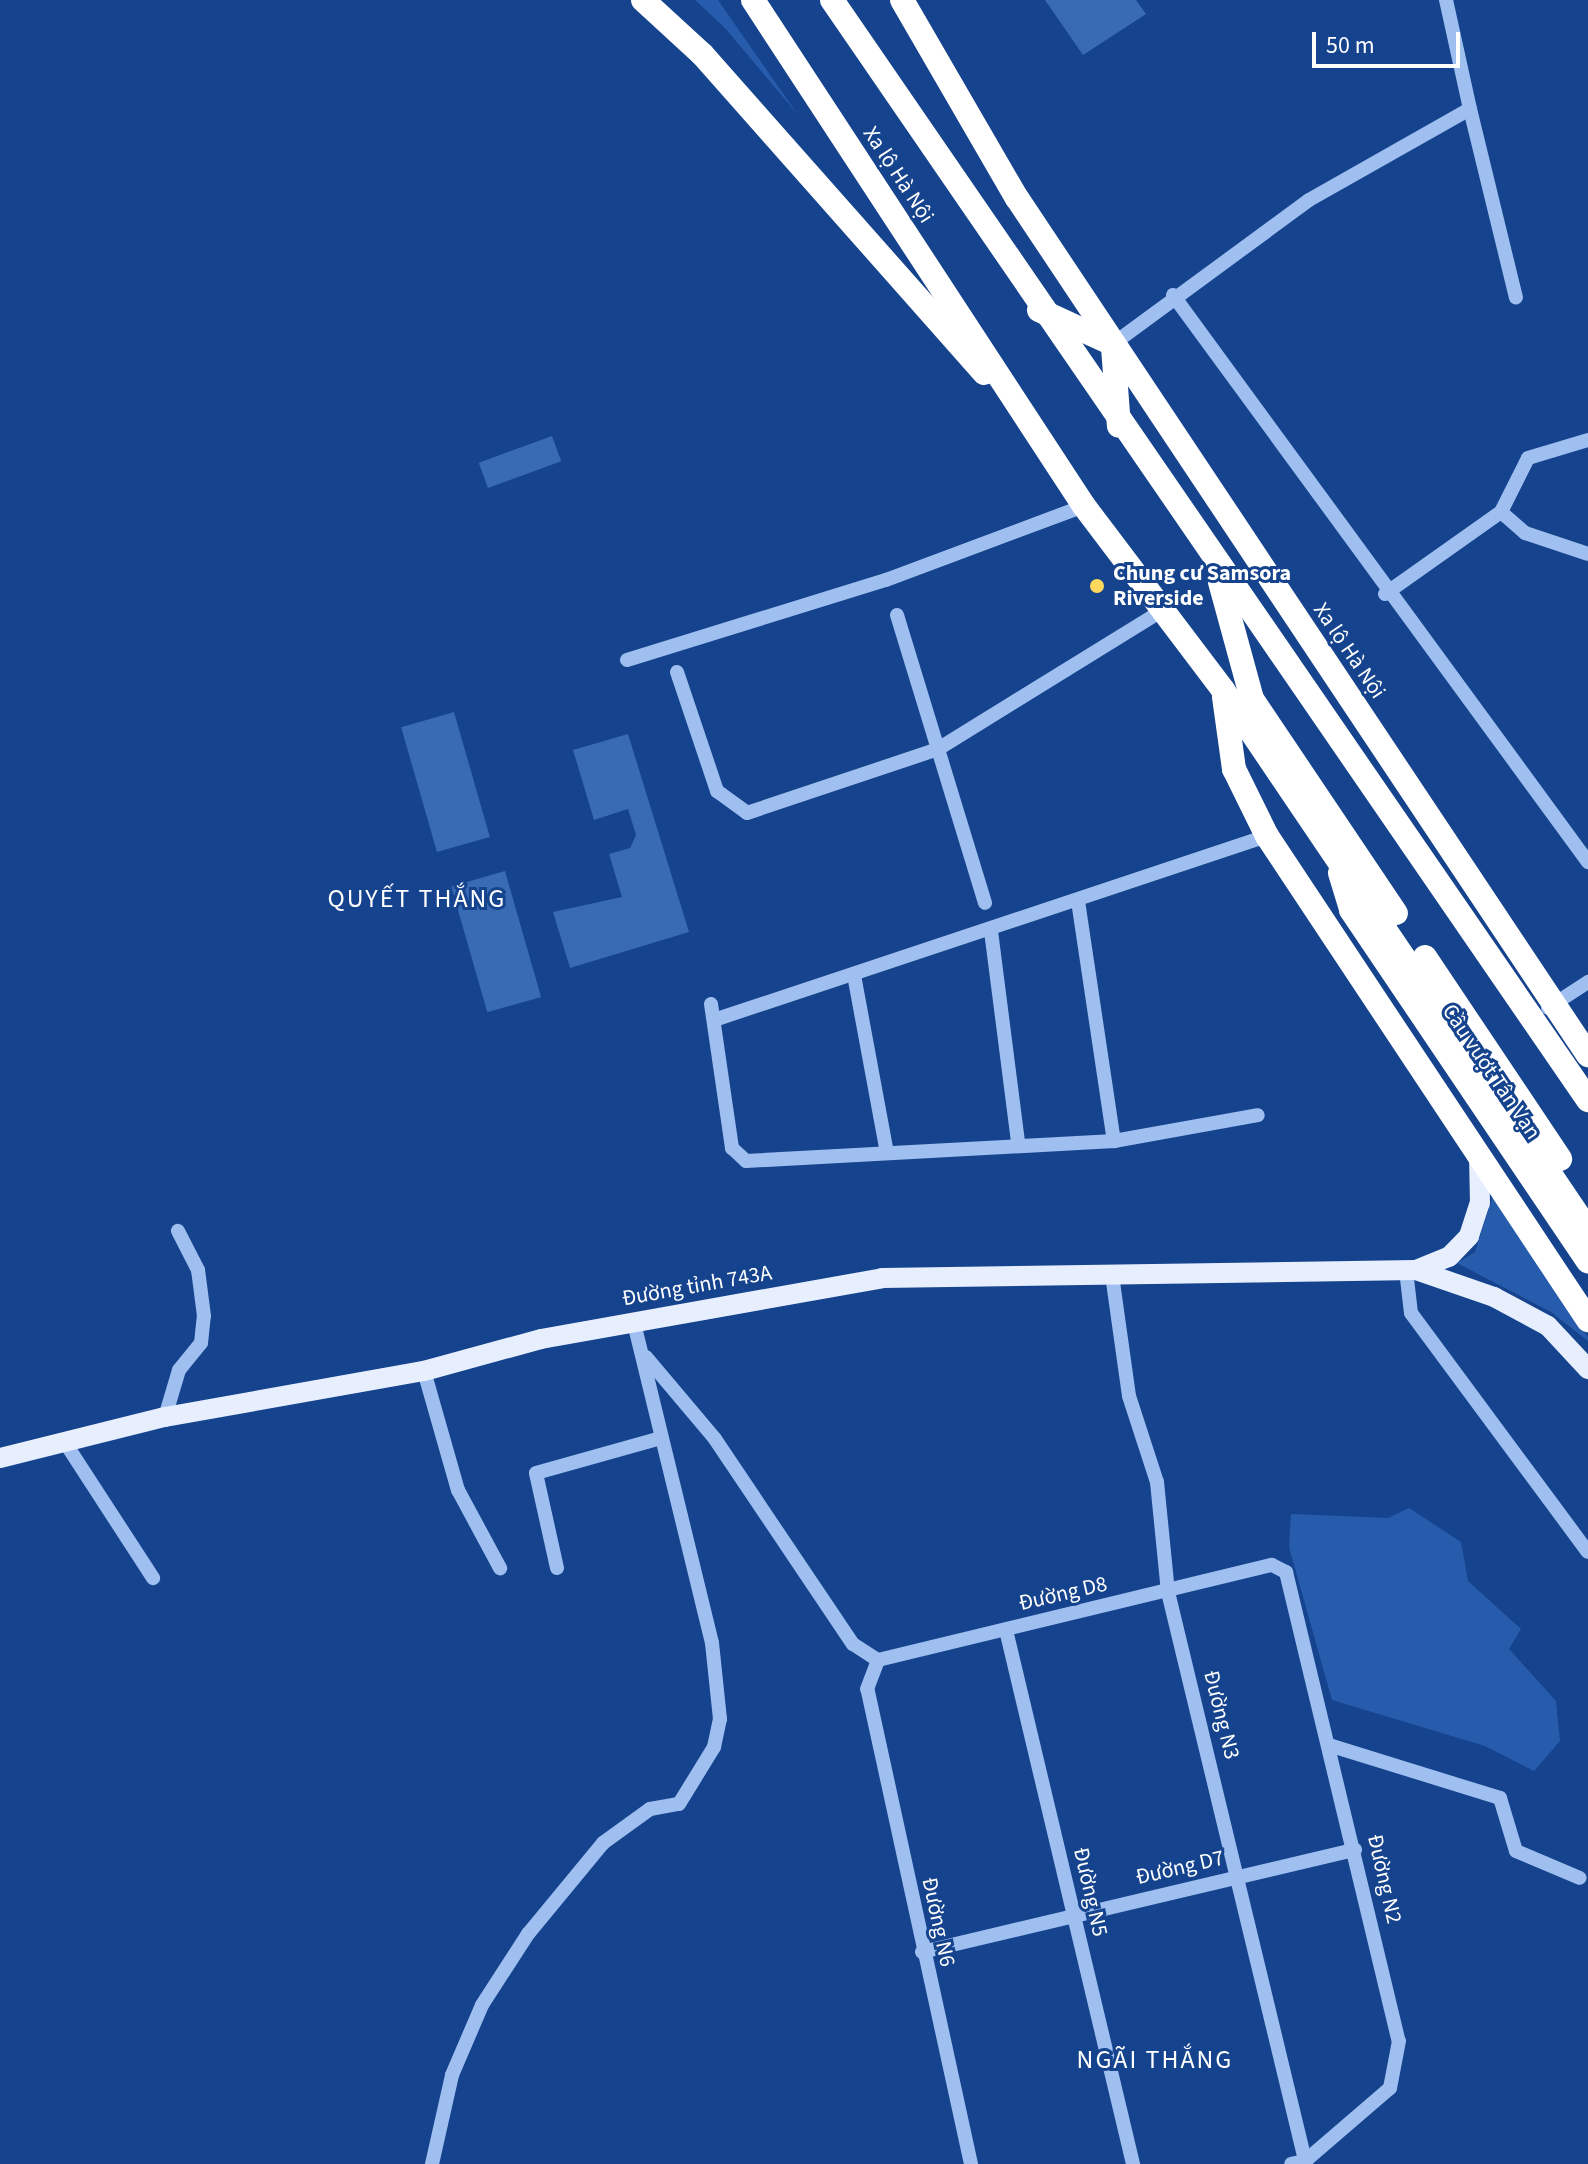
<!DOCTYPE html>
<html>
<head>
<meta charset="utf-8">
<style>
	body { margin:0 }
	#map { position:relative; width:1588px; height:2164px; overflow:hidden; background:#15438d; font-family:"Source Sans 3",sans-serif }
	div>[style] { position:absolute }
	.green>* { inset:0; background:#275cac }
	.building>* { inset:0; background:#396ab4; transform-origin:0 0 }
	.minor>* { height:14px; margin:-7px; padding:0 7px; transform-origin:7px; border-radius:7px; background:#9ebff0 }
	.major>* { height:20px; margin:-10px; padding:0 10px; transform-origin:10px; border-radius:10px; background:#e7efff }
	.highway>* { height:24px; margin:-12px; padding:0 12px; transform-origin:12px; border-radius:12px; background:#fff }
	.dots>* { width:22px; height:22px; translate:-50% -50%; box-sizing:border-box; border:4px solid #15438d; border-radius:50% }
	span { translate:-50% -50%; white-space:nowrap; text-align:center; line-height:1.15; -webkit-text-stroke:6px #15438d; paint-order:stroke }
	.street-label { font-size:22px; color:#fff }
	.poi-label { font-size:22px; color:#fff; font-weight:700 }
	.left { translate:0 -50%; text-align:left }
	.quarter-label { font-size:26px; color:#fff; letter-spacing:2px }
	.scale { position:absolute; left:1312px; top:32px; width:148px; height:36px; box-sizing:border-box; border:4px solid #fff; border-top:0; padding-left:10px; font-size:24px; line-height:28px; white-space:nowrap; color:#fff; -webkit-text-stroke:6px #15438d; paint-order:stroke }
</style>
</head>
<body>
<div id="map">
	<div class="green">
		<i style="clip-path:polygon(695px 0,718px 0,798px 115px,725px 28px)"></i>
		<i style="clip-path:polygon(1493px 1196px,1588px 1337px,1588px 1341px,1551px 1312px,1457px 1263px,1475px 1252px)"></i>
		<i style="clip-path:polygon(1409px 1508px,1461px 1542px,1468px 1581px,1521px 1629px,1509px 1649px,1556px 1701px,1560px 1741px,1534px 1771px,1485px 1746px,1332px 1700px,1289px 1547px,1291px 1514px,1388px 1518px)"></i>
	</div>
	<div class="building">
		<i style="clip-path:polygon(1045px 0,1136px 0,1146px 14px,1083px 55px)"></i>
		<i style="left:552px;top:436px;width:27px;height:78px;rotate:70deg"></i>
		<i style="left:454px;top:712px;width:130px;height:55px;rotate:74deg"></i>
		<i style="clip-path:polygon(628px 734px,689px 932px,570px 968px,553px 912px,622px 897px,609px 854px,630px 848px,636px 835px,628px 809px,594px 820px,573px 750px)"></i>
		<i style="left:505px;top:871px;width:131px;height:56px;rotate:74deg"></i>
	</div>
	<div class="minor">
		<i style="left:1470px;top:109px;width:194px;rotate:76.3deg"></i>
		<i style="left:1173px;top:295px;width:703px;rotate:53.8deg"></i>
		<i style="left:1113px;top:344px;width:243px;rotate:-36.3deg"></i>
		<i style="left:1309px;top:200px;width:185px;rotate:-29.5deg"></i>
		<i style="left:1470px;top:109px;width:112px;rotate:-102.4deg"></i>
		<i style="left:1501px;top:512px;width:32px;rotate:41deg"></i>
		<i style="left:1525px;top:533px;width:66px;rotate:18.4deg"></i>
		<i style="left:1385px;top:594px;width:142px;rotate:-35.3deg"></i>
		<i style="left:1501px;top:512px;width:60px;rotate:-63.4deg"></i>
		<i style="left:1528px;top:458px;width:63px;rotate:-16.7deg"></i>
		<i style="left:897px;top:615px;width:301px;rotate:73deg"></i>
		<i style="left:627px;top:660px;width:271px;rotate:-17.2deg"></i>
		<i style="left:886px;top:580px;width:211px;rotate:-20.5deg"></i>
		<i style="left:677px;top:672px;width:126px;rotate:71.4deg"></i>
		<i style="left:717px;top:791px;width:37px;rotate:36deg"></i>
		<i style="left:747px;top:813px;width:201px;rotate:-18.5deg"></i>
		<i style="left:938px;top:749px;width:259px;rotate:-31.7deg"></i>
		<i style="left:1078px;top:901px;width:243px;rotate:81.5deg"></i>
		<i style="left:991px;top:931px;width:214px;rotate:82.7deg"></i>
		<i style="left:854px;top:975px;width:181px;rotate:79.5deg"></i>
		<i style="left:711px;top:1004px;width:146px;rotate:81.7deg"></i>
		<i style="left:732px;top:1148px;width:19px;rotate:43deg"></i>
		<i style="left:746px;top:1161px;width:369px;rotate:-3.1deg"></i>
		<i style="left:1114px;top:1141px;width:146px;rotate:-10.2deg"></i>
		<i style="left:1548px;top:1008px;width:48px;rotate:-33deg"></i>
		<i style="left:714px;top:1020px;width:583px;rotate:-18.4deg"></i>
		<i style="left:1406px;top:1270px;width:43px;rotate:83.4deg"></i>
		<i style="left:1411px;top:1313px;width:297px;rotate:53.5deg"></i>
		<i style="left:1112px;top:1275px;width:122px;rotate:82deg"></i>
		<i style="left:1129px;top:1396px;width:90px;rotate:72deg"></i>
		<i style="left:1157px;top:1482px;width:111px;rotate:84.3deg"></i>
		<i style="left:1168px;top:1592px;width:588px;rotate:76.44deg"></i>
		<i style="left:646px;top:1357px;width:107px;rotate:49.9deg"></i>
		<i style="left:715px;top:1439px;width:247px;rotate:56.1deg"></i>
		<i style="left:853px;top:1644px;width:30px;rotate:33deg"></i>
		<i style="left:424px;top:1371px;width:124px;rotate:74.1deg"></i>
		<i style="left:458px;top:1490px;width:89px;rotate:61.7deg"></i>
		<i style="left:165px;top:1417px;width:49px;rotate:-73.4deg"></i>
		<i style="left:179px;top:1370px;width:35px;rotate:-51deg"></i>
		<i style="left:201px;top:1343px;width:27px;rotate:-84deg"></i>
		<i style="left:204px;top:1316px;width:46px;rotate:-97.4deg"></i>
		<i style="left:198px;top:1270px;width:44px;rotate:-117.1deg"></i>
		<i style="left:66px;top:1444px;width:160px;rotate:57deg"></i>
		<i style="left:557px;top:1568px;width:97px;rotate:-102.5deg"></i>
		<i style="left:536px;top:1473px;width:127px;rotate:-15.6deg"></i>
		<i style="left:1006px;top:1630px;width:549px;rotate:76.62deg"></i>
		<i style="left:1332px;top:1746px;width:176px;rotate:17.2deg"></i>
		<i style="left:1500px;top:1798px;width:55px;rotate:73.2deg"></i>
		<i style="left:1516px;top:1851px;width:69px;rotate:22.9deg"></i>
		<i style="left:922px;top:1952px;width:445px;rotate:-13.3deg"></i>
		<i style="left:432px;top:2164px;width:91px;rotate:-77.3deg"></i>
		<i style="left:452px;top:2075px;width:76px;rotate:-66.8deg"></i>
		<i style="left:482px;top:2005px;width:85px;rotate:-57.1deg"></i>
		<i style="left:528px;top:1934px;width:118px;rotate:-50.5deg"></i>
		<i style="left:603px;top:1843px;width:58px;rotate:-35.9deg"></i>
		<i style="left:650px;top:1809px;width:29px;rotate:-10deg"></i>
		<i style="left:679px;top:1804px;width:67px;rotate:-58.4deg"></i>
		<i style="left:714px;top:1747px;width:29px;rotate:-78deg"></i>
		<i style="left:720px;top:1719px;width:76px;rotate:-96deg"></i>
		<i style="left:712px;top:1643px;width:330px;rotate:-103.7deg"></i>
		<i style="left:971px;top:2164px;width:486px;rotate:-102.3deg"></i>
		<i style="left:867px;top:1689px;width:31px;rotate:-69deg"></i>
		<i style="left:878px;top:1660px;width:405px;rotate:-13.6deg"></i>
		<i style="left:1272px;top:1565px;width:16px;rotate:27deg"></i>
		<i style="left:1286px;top:1572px;width:482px;rotate:76.5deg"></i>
		<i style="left:1399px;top:2041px;width:48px;rotate:100.8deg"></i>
		<i style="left:1390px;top:2088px;width:112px;rotate:139.3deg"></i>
		<i style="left:1305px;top:2161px;width:14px;rotate:168deg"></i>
	</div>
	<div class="major">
		<i style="left:1416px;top:1270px;width:35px;rotate:-22deg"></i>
		<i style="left:1449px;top:1257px;width:29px;rotate:-46deg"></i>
		<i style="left:1469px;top:1236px;width:35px;rotate:-72deg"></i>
		<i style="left:1480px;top:1203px;width:49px;rotate:-91.2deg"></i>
		<i style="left:0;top:1458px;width:170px;rotate:-14deg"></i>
		<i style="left:165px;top:1417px;width:263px;rotate:-10.1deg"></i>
		<i style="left:424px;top:1371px;width:121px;rotate:-15.3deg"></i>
		<i style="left:541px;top:1339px;width:346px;rotate:-10.1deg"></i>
		<i style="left:882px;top:1278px;width:534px;rotate:-0.86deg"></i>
		<i style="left:1416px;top:1270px;width:83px;rotate:19.1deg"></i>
		<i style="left:1494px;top:1297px;width:61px;rotate:28.2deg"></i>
		<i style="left:1548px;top:1326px;width:59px;rotate:47.1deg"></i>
	</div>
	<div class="highway">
		<i style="left:643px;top:0;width:80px;rotate:42.5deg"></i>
		<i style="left:702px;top:54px;width:426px;rotate:48.5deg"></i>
		<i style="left:753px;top:0;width:605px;rotate:56.81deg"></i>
		<i style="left:1084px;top:506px;width:231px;rotate:52.9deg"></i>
		<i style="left:1223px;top:690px;width:652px;rotate:55.94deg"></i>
		<i style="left:832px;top:0;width:1335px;rotate:55.5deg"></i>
		<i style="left:902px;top:0;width:229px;rotate:59.9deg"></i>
		<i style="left:1017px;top:198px;width:1030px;rotate:56.33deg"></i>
		<i style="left:1039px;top:310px;width:81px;rotate:24.7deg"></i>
		<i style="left:1113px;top:347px;width:79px;rotate:85.7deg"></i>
		<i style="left:1220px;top:582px;width:121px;rotate:74.7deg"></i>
		<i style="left:1252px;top:699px;width:258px;rotate:56.1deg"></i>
		<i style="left:1224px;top:697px;width:73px;rotate:82.1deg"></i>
		<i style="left:1234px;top:769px;width:75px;rotate:63.8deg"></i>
		<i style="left:1267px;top:836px;width:581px;rotate:56.45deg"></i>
		<i style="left:1340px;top:873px;width:39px;rotate:73deg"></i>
		<i style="left:1351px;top:910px;width:424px;rotate:56deg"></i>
		<i style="left:1425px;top:957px;width:243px;rotate:56.2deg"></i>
	</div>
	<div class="dots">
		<i style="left:1097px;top:586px;background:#ffd95d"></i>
	</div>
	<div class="street-label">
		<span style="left:898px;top:175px;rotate:57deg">Xa lộ Hà Nội</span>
		<span style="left:1349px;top:651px;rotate:56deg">Xa lộ Hà Nội</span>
		<span style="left:1491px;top:1072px;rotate:56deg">Cầu vượt Tân Vạn</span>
		<span style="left:697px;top:1286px;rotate:-10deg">Đường tỉnh 743A</span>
		<span style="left:1063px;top:1594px;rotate:-13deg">Đường D8</span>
		<span style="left:1221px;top:1715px;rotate:76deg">Đường N3</span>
		<span style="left:1180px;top:1868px;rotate:-13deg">Đường D7</span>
		<span style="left:1384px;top:1879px;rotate:77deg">Đường N2</span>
		<span style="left:1090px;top:1892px;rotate:77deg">Đường N5</span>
		<span style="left:938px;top:1922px;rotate:78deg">Đường N6</span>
	</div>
	<div class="poi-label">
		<span class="left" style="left:1113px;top:586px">Chung cư Samsora<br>Riverside</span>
	</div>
	<div class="quarter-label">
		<span style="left:417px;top:899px">QUYẾT THẮNG</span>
		<span style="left:1155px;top:2060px">NGÃI THẮNG</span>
	</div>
	<div class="scale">50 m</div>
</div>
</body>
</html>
